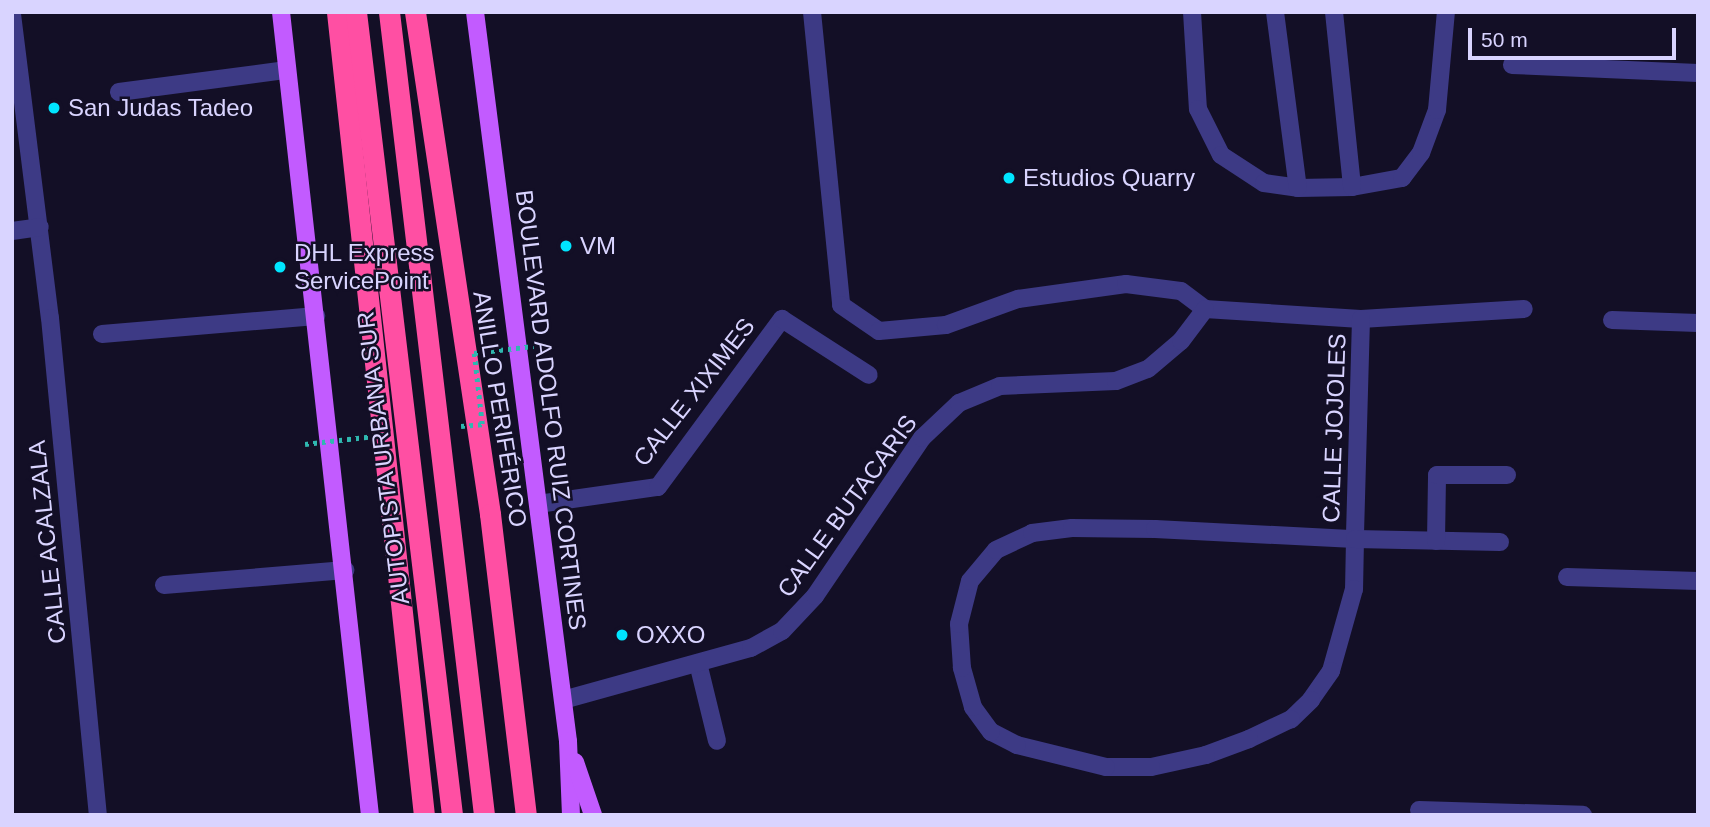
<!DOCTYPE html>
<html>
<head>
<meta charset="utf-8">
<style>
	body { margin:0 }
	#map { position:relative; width:1710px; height:827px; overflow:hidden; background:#130f26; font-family:Helvetica,sans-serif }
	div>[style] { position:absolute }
	.minor>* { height:18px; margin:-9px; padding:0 9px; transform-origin:9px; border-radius:9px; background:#3d3a85 }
	.major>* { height:18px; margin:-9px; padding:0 9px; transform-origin:9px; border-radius:9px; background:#c25bff }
	.highway>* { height:21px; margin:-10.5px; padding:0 10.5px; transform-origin:10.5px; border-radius:10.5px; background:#ff4fa3 }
	.path-bridge>* { height:4.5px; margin-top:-2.25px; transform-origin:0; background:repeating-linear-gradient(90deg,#2fb8b0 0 3.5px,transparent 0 8.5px) }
	.highway-bridge>* { height:21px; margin:-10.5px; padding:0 10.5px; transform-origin:10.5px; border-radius:10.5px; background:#ff4fa3 }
	.dots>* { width:19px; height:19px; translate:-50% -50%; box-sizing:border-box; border:4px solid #130f26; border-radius:50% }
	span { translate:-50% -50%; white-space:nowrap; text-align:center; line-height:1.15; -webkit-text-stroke:5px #130f26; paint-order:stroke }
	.poi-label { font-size:24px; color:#d9d4ff }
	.left { translate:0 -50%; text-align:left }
	.street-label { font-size:24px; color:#d9d4ff }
	.frame { position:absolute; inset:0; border:14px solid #d9d4ff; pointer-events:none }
	.scale { position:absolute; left:1468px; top:28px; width:208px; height:32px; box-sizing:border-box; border:4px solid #d9d4ff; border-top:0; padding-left:9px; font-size:21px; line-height:24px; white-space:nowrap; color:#d9d4ff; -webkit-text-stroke:5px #130f26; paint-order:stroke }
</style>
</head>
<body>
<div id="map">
	<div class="minor">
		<i style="left:812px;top:12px;width:294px;rotate:84.3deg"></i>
		<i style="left:841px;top:305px;width:46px;rotate:34.4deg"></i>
		<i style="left:879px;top:331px;width:67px;rotate:-5.1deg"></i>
		<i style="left:946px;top:325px;width:77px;rotate:-19.9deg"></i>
		<i style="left:1018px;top:299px;width:109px;rotate:-7.9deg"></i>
		<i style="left:1126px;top:284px;width:55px;rotate:7.3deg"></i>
		<i style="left:1181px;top:291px;width:30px;rotate:37deg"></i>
		<i style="left:1192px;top:12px;width:97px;rotate:86.5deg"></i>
		<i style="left:1198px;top:109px;width:51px;rotate:63.4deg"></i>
		<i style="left:1221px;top:155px;width:51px;rotate:33.1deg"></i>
		<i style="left:1264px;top:183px;width:34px;rotate:8deg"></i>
		<i style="left:1298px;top:188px;width:54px;rotate:-1.1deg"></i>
		<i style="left:1352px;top:187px;width:51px;rotate:-10.2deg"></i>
		<i style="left:1402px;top:178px;width:31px;rotate:-53deg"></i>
		<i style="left:1421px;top:153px;width:46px;rotate:-69.6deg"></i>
		<i style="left:1437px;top:110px;width:98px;rotate:-84.8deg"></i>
		<i style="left:1275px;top:12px;width:177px;rotate:82.6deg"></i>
		<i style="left:1334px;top:12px;width:176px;rotate:84.1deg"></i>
		<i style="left:12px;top:14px;width:306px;rotate:82.9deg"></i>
		<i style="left:50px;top:318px;width:499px;rotate:84.5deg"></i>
		<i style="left:1512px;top:65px;width:186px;rotate:2.5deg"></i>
		<i style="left:119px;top:92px;width:169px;rotate:-7.5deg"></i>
		<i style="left:12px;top:231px;width:28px;rotate:-8deg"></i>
		<i style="left:1205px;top:309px;width:156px;rotate:3.7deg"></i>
		<i style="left:1361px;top:319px;width:163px;rotate:-3.5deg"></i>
		<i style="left:1361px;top:319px;width:220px;rotate:91.6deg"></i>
		<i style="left:1355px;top:539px;width:50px;rotate:91.1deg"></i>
		<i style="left:1354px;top:589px;width:85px;rotate:105.7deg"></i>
		<i style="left:1331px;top:671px;width:35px;rotate:125deg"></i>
		<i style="left:1311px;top:700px;width:28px;rotate:136deg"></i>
		<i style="left:1291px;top:719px;width:47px;rotate:154.5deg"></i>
		<i style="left:1249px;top:739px;width:46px;rotate:159.6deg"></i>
		<i style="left:1206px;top:755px;width:56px;rotate:167.7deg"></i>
		<i style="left:1151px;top:767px;width:45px;rotate:180deg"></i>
		<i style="left:1106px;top:767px;width:92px;rotate:-166.1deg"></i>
		<i style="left:1017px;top:745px;width:29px;rotate:-153deg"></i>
		<i style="left:991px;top:732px;width:31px;rotate:-126deg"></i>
		<i style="left:973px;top:707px;width:41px;rotate:-105.8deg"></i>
		<i style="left:962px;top:668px;width:44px;rotate:-93.9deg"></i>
		<i style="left:959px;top:624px;width:44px;rotate:-75.7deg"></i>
		<i style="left:970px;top:581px;width:40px;rotate:-50deg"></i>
		<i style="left:996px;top:550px;width:40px;rotate:-25deg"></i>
		<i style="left:1032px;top:533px;width:40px;rotate:-7.1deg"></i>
		<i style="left:1072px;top:528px;width:83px;rotate:0.7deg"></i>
		<i style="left:1155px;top:529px;width:200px;rotate:2.9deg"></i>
		<i style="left:1355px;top:539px;width:145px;rotate:1.2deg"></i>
		<i style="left:1612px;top:320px;width:86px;rotate:2deg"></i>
		<i style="left:102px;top:334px;width:215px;rotate:-4.8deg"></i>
		<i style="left:538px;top:504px;width:121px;rotate:-8.1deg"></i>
		<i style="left:658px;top:487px;width:209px;rotate:-53.6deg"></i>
		<i style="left:782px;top:319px;width:103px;rotate:32.8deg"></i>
		<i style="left:1436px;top:541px;width:66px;rotate:-89.1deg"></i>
		<i style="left:1437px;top:475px;width:70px"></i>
		<i style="left:1567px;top:577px;width:131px;rotate:1.7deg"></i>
		<i style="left:164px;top:585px;width:182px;rotate:-4.7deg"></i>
		<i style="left:698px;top:663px;width:80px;rotate:76.3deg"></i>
		<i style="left:563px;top:700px;width:195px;rotate:-15.5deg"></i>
		<i style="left:751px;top:648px;width:35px;rotate:-29deg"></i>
		<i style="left:782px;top:631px;width:48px;rotate:-46.7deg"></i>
		<i style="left:815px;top:596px;width:191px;rotate:-55.9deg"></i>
		<i style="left:922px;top:438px;width:51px;rotate:-43.4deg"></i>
		<i style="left:959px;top:403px;width:44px;rotate:-22.5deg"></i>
		<i style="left:1000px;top:386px;width:116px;rotate:-2.5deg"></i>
		<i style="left:1116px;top:381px;width:34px;rotate:-21deg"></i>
		<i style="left:1148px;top:369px;width:43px;rotate:-40.3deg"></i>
		<i style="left:1181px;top:341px;width:40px;rotate:-53deg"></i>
		<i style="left:1419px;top:810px;width:164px;rotate:1.7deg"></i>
	</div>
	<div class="major">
		<i style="left:281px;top:12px;width:808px;rotate:83.68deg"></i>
		<i style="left:475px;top:12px;width:735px;rotate:82.73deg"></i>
		<i style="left:568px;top:741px;width:74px;rotate:87.7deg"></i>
		<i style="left:575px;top:762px;width:56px;rotate:71.2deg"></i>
	</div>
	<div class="highway">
		<i style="left:337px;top:12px;width:808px;rotate:83.82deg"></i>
		<i style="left:415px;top:12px;width:508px;rotate:81.5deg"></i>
		<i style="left:490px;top:514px;width:303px;rotate:83.2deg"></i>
	</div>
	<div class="path-bridge">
		<i style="left:461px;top:426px;width:21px;rotate:-5deg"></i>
		<i style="left:482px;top:424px;width:71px;rotate:-96.4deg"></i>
		<i style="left:474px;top:353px;width:60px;rotate:-6.7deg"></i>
		<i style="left:305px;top:444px;width:79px;rotate:-6.6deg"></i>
	</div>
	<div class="highway-bridge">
		<i style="left:356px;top:12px;width:809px;rotate:83.18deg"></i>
		<i style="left:389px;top:12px;width:809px;rotate:83.25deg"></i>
	</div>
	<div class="dots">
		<i style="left:54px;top:108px;background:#00e5ff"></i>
		<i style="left:1009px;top:178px;background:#00e5ff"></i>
		<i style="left:566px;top:246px;background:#00e5ff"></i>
		<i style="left:280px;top:267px;background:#00e5ff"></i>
		<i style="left:622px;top:635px;background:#00e5ff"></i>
	</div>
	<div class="poi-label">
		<span class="left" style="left:68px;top:108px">San Judas Tadeo</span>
		<span class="left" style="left:1023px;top:178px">Estudios Quarry</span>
		<span class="left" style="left:580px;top:246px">VM</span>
		<span class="left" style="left:294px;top:267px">DHL Express<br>ServicePoint</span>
		<span class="left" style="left:636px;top:635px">OXXO</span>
	</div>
	<div class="street-label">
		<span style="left:694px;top:392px;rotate:-52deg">CALLE XIXIMES</span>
		<span style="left:500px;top:409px;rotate:81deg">ANILLO PERIFÉRICO</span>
		<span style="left:551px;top:410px;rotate:83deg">BOULEVARD ADOLFO RUIZ CORTINES</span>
		<span style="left:1334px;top:428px;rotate:-88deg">CALLE JOJOLES</span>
		<span style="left:383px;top:458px;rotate:-97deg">AUTOPISTA URBANA SUR</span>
		<span style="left:847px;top:506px;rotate:-54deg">CALLE BUTACARIS</span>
		<span style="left:47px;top:542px;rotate:-96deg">CALLE ACALZALA</span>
	</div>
	<div class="frame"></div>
	<div class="scale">50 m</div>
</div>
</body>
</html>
